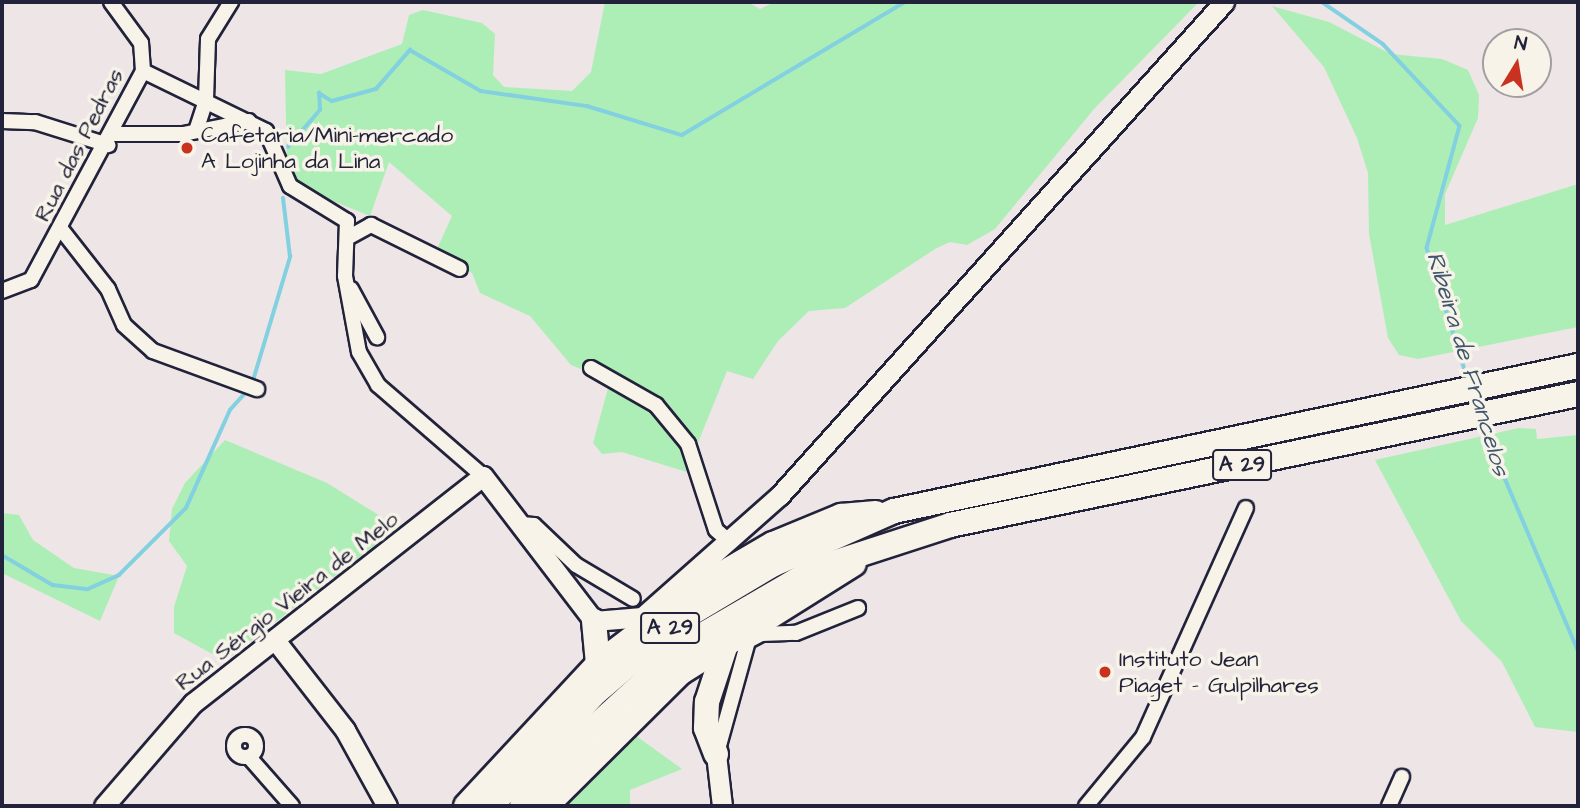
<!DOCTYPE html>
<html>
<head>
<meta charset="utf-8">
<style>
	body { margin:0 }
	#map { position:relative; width:1580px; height:808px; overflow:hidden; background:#ede5e6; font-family:"Architects Daughter",sans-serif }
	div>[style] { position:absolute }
	.green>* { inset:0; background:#adeeb7 }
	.stream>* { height:3.5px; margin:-1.75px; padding:0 1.75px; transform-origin:1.75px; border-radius:1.75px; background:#82d0e0 }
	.roads { filter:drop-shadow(2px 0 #22223b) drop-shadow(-2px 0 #22223b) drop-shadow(0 2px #22223b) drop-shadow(0 -2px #22223b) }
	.street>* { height:14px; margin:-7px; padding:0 7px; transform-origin:7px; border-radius:7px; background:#f7f3e8 }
	.street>.ring { margin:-7px; padding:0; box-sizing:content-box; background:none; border:14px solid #f7f3e8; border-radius:50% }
	.secondary>* { height:19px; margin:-9.5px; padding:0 9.5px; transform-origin:9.5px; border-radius:9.5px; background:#f7f3e8 }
	.highway>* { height:24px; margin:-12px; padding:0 12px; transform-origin:12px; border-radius:12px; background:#f7f3e8 }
	.dots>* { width:19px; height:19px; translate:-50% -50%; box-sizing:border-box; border:4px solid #f7f3e8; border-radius:50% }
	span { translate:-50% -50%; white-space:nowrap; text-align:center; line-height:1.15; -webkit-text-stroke:7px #f7f3e8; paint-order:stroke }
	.shield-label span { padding:2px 5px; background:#f7f3e8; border:2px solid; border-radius:5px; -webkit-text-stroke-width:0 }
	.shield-label { font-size:21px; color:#22223b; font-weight:700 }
	.poi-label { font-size:23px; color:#22223b }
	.left { translate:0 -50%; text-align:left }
	.street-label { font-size:23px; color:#22223b }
	.water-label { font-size:24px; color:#3f566d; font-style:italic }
	.frame { position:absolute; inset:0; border:4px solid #22223b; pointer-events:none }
	.north { position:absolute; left:1482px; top:28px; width:70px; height:70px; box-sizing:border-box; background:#f7f3e8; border:2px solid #a29fa3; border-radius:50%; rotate:11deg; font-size:19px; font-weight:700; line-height:28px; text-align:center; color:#22223b }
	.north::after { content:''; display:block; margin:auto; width:24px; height:32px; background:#c8321e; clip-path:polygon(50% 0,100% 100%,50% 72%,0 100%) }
</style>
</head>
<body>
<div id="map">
	<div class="green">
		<i style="clip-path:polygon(605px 2px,748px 2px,760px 9px,775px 2px,1199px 2px,1094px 109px,995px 229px,967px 245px,950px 242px,935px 249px,845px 308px,809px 311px,778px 341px,753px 379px,727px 371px,695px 450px,698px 467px,690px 473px,622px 452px,602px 454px,593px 443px,610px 381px,571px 365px,530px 316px,480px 293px,472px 273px,436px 251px,452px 216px,389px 162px,370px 216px,313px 193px,287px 170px,285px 70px,321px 74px,402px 44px,409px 15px,423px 10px,482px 23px,495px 34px,493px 75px,504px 87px,572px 91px,591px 72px)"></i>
		<i style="clip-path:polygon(1272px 6px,1329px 22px,1391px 54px,1442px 59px,1468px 70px,1479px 95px,1478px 118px,1445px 194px,1445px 225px,1578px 184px,1578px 327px,1418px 359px,1399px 355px,1388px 338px,1369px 234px,1368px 173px,1357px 138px,1324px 67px)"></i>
		<i style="clip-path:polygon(1519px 428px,1536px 429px,1537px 439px,1578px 435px,1578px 732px,1535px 727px,1502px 662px,1461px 621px,1375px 460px)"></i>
		<i style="clip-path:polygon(225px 440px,327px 483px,398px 527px,225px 661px,174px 633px,174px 607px,187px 566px,169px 541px,172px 509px,185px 483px)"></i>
		<i style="clip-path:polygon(2px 513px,19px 515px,33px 540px,74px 568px,119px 576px,100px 621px,2px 573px)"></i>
		<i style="clip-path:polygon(628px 730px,682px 769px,630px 790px,630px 806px,555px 806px)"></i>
	</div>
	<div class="stream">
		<i style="left:1322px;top:2px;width:74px;rotate:34.5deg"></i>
		<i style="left:1383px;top:44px;width:112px;rotate:46.8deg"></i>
		<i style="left:1460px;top:126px;width:126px;rotate:105.1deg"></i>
		<i style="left:1427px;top:248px;width:138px;rotate:72.7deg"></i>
		<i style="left:288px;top:147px;width:49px;rotate:-49.1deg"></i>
		<i style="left:320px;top:110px;width:17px;rotate:-93deg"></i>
		<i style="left:319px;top:93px;width:15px;rotate:32deg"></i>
		<i style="left:332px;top:101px;width:46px;rotate:-15.3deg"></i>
		<i style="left:376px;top:89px;width:52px;rotate:-48.9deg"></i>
		<i style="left:410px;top:50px;width:82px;rotate:30deg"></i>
		<i style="left:481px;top:91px;width:107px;rotate:8.1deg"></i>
		<i style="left:587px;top:106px;width:99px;rotate:17deg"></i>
		<i style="left:682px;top:135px;width:260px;rotate:-30.8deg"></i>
		<i style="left:252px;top:384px;width:133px;rotate:-73.3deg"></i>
		<i style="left:290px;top:257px;width:59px;rotate:-96.8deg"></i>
		<i style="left:1482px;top:424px;width:246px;rotate:67deg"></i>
		<i style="left:2px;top:555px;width:59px;rotate:30.5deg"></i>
		<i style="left:53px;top:585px;width:35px;rotate:7deg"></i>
		<i style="left:88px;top:589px;width:34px;rotate:-24deg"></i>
		<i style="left:119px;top:575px;width:95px;rotate:-45deg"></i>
		<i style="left:186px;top:508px;width:107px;rotate:-65.8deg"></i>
		<i style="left:230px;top:410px;width:27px;rotate:-48deg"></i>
	</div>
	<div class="roads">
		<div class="street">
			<i style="left:143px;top:71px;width:137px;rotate:26deg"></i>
			<i style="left:266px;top:131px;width:60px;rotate:66.4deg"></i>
			<i style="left:290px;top:186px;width:67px;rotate:31.6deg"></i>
			<i style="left:347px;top:221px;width:55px;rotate:92.1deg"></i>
			<i style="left:345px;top:276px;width:77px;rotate:79.6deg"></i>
			<i style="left:359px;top:352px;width:38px;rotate:60deg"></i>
			<i style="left:378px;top:385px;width:139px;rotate:40.9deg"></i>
			<i style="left:2px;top:121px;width:33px;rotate:2deg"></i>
			<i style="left:35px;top:122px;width:77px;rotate:17.5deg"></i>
			<i style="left:196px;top:131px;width:33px;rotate:-72deg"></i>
			<i style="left:206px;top:100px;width:61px;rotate:-88.1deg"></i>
			<i style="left:208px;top:39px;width:44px;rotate:-58.1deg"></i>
			<i style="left:114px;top:134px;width:69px"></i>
			<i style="left:183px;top:134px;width:67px;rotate:-11.1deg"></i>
			<i style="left:61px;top:229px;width:76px;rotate:51.9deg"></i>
			<i style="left:108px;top:289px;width:39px;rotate:66deg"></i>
			<i style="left:124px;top:325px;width:39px;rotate:42deg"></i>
			<i style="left:153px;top:351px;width:111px;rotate:20.1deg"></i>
			<i style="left:351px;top:236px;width:23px;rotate:-29deg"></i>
			<i style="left:371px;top:225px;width:99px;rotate:26.3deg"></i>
			<i style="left:351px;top:289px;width:55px;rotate:61.6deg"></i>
			<i style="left:2px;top:291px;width:31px;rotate:-21deg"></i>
			<i style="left:31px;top:280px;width:237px;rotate:-61.8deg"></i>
			<i style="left:143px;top:71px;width:28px;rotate:-94deg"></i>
			<i style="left:141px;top:43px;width:51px;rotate:-126.2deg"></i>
			<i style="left:591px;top:368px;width:75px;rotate:29.6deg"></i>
			<i style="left:656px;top:405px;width:50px;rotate:50.6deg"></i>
			<i style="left:688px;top:444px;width:90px;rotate:72deg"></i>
			<i style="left:716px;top:530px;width:18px;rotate:41deg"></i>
			<i style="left:520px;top:524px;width:14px;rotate:4deg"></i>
			<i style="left:534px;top:525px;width:58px;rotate:43.6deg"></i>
			<i style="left:576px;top:565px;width:66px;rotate:30.8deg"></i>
			<i class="ring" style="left:234px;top:735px;width:8px;height:8px"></i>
			<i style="left:717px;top:753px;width:116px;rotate:-74.5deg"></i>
			<i style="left:748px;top:641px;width:15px;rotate:-28deg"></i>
			<i style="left:761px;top:634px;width:35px;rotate:-2deg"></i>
			<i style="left:796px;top:633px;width:67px;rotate:-22deg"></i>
			<i style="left:249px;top:757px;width:65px;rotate:48.7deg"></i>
			<i style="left:1086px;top:806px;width:89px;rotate:-50.4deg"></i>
			<i style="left:1143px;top:737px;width:251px;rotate:-65.8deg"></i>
			<i style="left:1389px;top:806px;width:32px;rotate:-66deg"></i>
		</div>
		<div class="secondary">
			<i style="left:275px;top:640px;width:114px;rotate:52.1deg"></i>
			<i style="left:345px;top:730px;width:87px;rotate:61.1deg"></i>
			<i style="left:716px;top:754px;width:52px;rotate:83.4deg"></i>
			<i style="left:104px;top:806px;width:136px;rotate:-49.2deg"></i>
			<i style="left:193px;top:703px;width:368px;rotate:-38.1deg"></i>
			<i style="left:483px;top:476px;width:183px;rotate:52.6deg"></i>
			<i style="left:594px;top:621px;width:48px;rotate:-4.8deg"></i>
			<i style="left:642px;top:617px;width:183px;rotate:-41.5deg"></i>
			<i style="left:779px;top:496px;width:665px;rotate:-47.99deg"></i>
		</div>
		<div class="highway">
			<i style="left:594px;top:621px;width:43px;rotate:84.7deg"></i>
			<i style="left:716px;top:754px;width:28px;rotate:-111deg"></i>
			<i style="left:706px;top:728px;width:26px;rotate:-88deg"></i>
			<i style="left:707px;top:702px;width:64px;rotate:-71.8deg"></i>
			<i style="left:466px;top:806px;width:194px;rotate:-47.1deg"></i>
			<i style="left:598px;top:664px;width:127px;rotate:-37.3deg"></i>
			<i style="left:699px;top:587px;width:86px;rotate:-30.2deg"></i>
			<i style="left:773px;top:544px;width:74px;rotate:-22.4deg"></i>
			<i style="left:841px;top:516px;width:35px;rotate:-5deg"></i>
			<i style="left:491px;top:806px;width:154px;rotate:-47.4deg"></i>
			<i style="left:595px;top:693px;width:116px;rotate:-40.4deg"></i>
			<i style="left:683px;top:618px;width:104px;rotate:-30.8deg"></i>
			<i style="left:772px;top:565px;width:133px;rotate:-23.9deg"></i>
			<i style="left:894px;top:511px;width:699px;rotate:-11.97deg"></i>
			<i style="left:522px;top:806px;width:96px;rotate:-48deg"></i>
			<i style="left:586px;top:735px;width:134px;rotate:-42.3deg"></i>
			<i style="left:685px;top:645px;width:154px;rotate:-30.1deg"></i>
			<i style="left:818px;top:568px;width:139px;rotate:-18deg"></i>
			<i style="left:950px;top:525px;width:642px;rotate:-11.78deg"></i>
			<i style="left:546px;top:806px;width:189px;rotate:-44.8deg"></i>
			<i style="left:680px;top:673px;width:205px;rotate:-32.1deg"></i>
		</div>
	</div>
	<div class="dots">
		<i style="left:187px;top:148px;background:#c8321e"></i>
		<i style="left:1105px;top:672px;background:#c8321e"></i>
	</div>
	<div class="shield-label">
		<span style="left:1242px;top:465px">A 29</span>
		<span style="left:670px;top:628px">A 29</span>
	</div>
	<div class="poi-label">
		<span class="left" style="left:201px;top:148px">Cafetaria/Mini-mercado<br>A Lojinha da Lina</span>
		<span class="left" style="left:1119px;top:672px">Instituto Jean<br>Piaget - Gulpilhares</span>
	</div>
	<div class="street-label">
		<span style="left:79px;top:145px;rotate:-63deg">Rua das Pedras</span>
		<span style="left:287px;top:601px;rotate:-38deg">Rua Sérgio Vieira de Melo</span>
	</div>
	<div class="water-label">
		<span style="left:1467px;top:364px;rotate:73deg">Ribeira de Francelos</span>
	</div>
	<div class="frame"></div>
	<div class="north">N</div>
</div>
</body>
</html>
